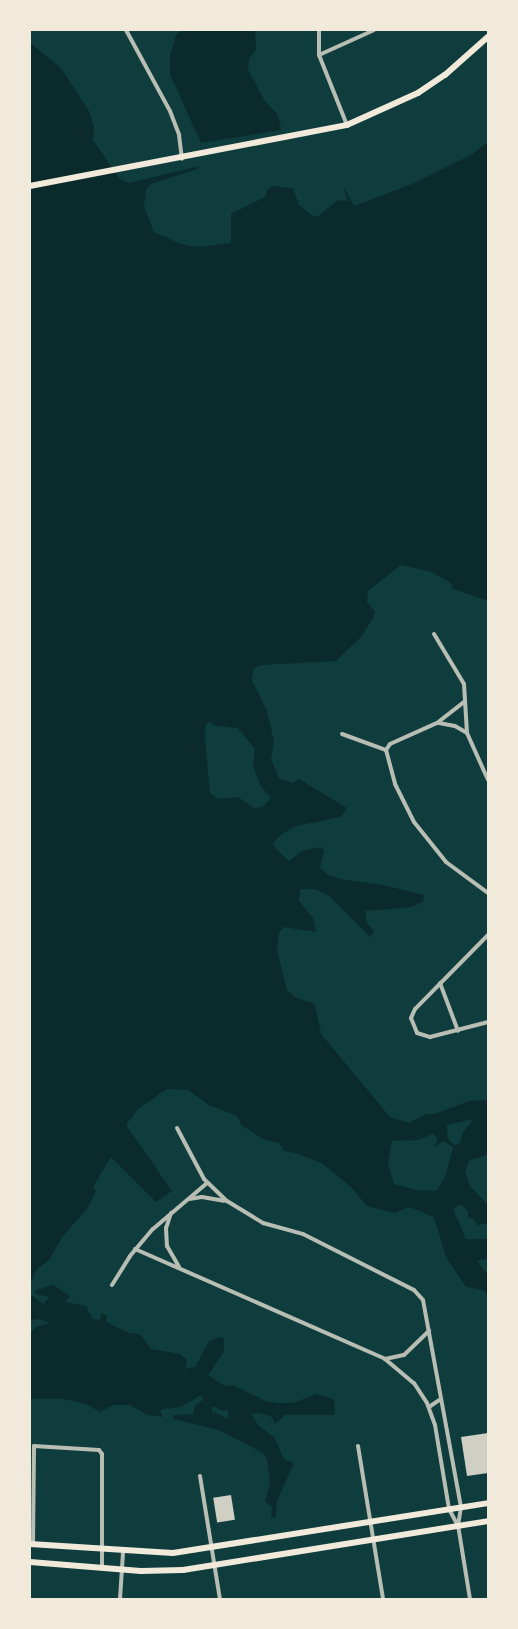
<!DOCTYPE html>
<html>
<head>
<meta charset="utf-8">
<style>
	body { margin:0 }
	#map { position:relative; width:518px; height:1629px; overflow:hidden; background:#0f3d3e; font-family:Ubuntu,sans-serif }
	div>[style] { position:absolute }
	.water>* { inset:0; background:#0a2a2b }
	.building>* { inset:0; background:#cfcfc3; transform-origin:0 0 }
	.minor>* { height:4px; margin:-2px; padding:0 2px; transform-origin:2px; border-radius:2px; background:#b8beb3 }
	.secondary>* { height:5.5px; margin:-2.75px; padding:0 2.75px; transform-origin:2.75px; border-radius:2.75px; background:#f1e9da }
	.primary>* { height:6px; margin:-3px; padding:0 3px; transform-origin:3px; border-radius:3px; background:#f1e9da }
	span { translate:-50% -50%; white-space:nowrap; text-align:center; line-height:1.15; -webkit-text-stroke:5px #f1e9da; paint-order:stroke }
	.frame { position:absolute; inset:0; border:31px solid #f1e9da; pointer-events:none }
</style>
</head>
<body>
<div id="map">
	<div class="water">
		<i style="clip-path:polygon(255px 30px,256px 50px,249px 58px,248px 70px,265px 101px,278px 115px,281px 130px,201px 143px,170px 74px,170px 56px,176px 35px,182px 30px)"></i>
		<i style="clip-path:polygon(evenodd,30px 43px,61px 68px,89px 111px,94px 126px,93px 140px,120px 179px,129px 183px,200px 166px,198px 169px,151px 184px,146px 189px,144px 207px,154px 232px,181px 244px,197px 247px,231px 243px,231px 214px,265px 197px,268px 189px,273px 186px,293px 188px,299px 205px,313px 216px,318px 216px,338px 200px,347px 201px,343px 185px,354px 206px,412px 184px,471px 155px,488px 142px,488px 601px,451px 588px,452px 584px,432px 572px,401px 565px,368px 591px,367px 602px,375px 612px,373px 618px,361px 637px,336px 661px,262px 665px,254px 668px,252px 680px,267px 711px,274px 741px,271px 759px,279px 778px,292px 783px,299px 779px,347px 808px,341px 817px,296px 826px,282px 834px,273px 843px,275px 848px,289px 861px,302px 851px,321px 847px,324px 851px,320px 868px,327px 874px,340px 879px,383px 885px,424px 895px,423px 902px,411px 907px,365px 911px,367px 923px,374px 931px,370px 937px,329px 896px,315px 889px,300px 889px,299px 901px,313px 918px,316px 932px,284px 927px,279px 933px,277px 950px,287px 990px,295px 997px,315px 1004px,321px 1034px,390px 1117px,409px 1123px,426px 1114px,435px 1114px,469px 1101px,488px 1100px,488px 1154px,469px 1161px,465px 1172px,470px 1186px,488px 1205px,488px 1223px,477px 1225px,475px 1220px,468px 1217px,468px 1211px,461px 1204px,453px 1209px,466px 1239px,488px 1239px,488px 1258px,477px 1261px,488px 1275px,488px 1295px,483px 1290px,466px 1287px,446px 1257px,434px 1217px,410px 1207px,395px 1213px,367px 1206px,351px 1187px,323px 1164px,296px 1153px,284px 1151px,279px 1143px,265px 1140px,241px 1125px,237px 1116px,209px 1105px,188px 1090px,167px 1089px,138px 1109px,126px 1125px,172px 1191px,156px 1202px,111px 1157px,93px 1187px,96px 1191px,87px 1209px,62px 1237px,49px 1260px,36px 1270px,30px 1285px,30px 43px,210px 722px,215px 726px,238px 728px,255px 749px,253px 766px,260px 785px,271px 798px,262px 807px,254px 808px,238px 797px,218px 799px,210px 793px,205px 737px,206px 724px,210px 722px,30px 43px,474px 1119px,463px 1132px,460px 1143px,454px 1145px,448px 1139px,447px 1125px,474px 1119px,30px 43px,433px 1134px,438px 1138px,434px 1148px,443px 1141px,453px 1147px,446px 1175px,437px 1191px,416px 1190px,394px 1184px,388px 1163px,392px 1141px,418px 1140px,433px 1134px)"></i>
		<i style="clip-path:polygon(evenodd,53px 1285px,70px 1296px,65px 1302px,86px 1306px,93px 1319px,99px 1320px,102px 1313px,107px 1316px,106px 1322px,130px 1333px,140px 1334px,151px 1349px,180px 1354px,187px 1360px,185px 1369px,195px 1367px,209px 1341px,219px 1337px,224px 1339px,224px 1352px,208px 1375px,225px 1386px,233px 1385px,268px 1402px,279px 1403px,294px 1403px,315px 1394px,334px 1399px,335px 1415px,285px 1415px,275px 1424px,272px 1417px,260px 1413px,252px 1414px,258px 1425px,274px 1437px,284px 1459px,294px 1463px,277px 1501px,276px 1518px,271px 1517px,272px 1507px,265px 1501px,270px 1483px,267px 1459px,263px 1453px,219px 1430px,173px 1419px,174px 1415px,193px 1414px,195px 1405px,203px 1400px,201px 1395px,181px 1407px,163px 1409px,160px 1411px,163px 1417px,148px 1415px,130px 1405px,113px 1405px,100px 1412px,86px 1404px,64px 1399px,30px 1399px,30px 1334px,36px 1327px,49px 1323px,41px 1319px,30px 1320px,30px 1294px,43px 1304px,50px 1297px,36px 1294px,35px 1290px,53px 1285px,212px 1406px,223px 1411px,228px 1410px,228px 1419px,214px 1412px,212px 1414px,212px 1406px)"></i>
	</div>
	<div class="building">
		<i style="clip-path:polygon(488px 1433px,488px 1473px,467px 1476px,461px 1437px)"></i>
		<i style="left:231px;top:1495px;width:25px;height:18px;rotate:81deg"></i>
	</div>
	<div class="minor">
		<i style="left:126px;top:30px;width:92px;rotate:61.5deg"></i>
		<i style="left:170px;top:111px;width:26px;rotate:69deg"></i>
		<i style="left:179px;top:135px;width:24px;rotate:83deg"></i>
		<i style="left:319px;top:30px;width:25px;rotate:90deg"></i>
		<i style="left:319px;top:55px;width:75px;rotate:68.2deg"></i>
		<i style="left:319px;top:55px;width:60px;rotate:-24.4deg"></i>
		<i style="left:434px;top:634px;width:58px;rotate:59deg"></i>
		<i style="left:464px;top:684px;width:49px;rotate:86.5deg"></i>
		<i style="left:467px;top:733px;width:51px;rotate:65.9deg"></i>
		<i style="left:439px;top:723px;width:16px;rotate:11deg"></i>
		<i style="left:455px;top:726px;width:14px;rotate:30deg"></i>
		<i style="left:342px;top:734px;width:47px;rotate:20deg"></i>
		<i style="left:386px;top:750px;width:35px;rotate:75deg"></i>
		<i style="left:395px;top:784px;width:42px;rotate:63.4deg"></i>
		<i style="left:414px;top:822px;width:51px;rotate:51.3deg"></i>
		<i style="left:446px;top:862px;width:52px;rotate:36.4deg"></i>
		<i style="left:386px;top:750px;width:7px;rotate:-56deg"></i>
		<i style="left:390px;top:744px;width:51px;rotate:-24.1deg"></i>
		<i style="left:437px;top:723px;width:34px;rotate:-38deg"></i>
		<i style="left:488px;top:935px;width:104px;rotate:134.6deg"></i>
		<i style="left:415px;top:1009px;width:10px;rotate:114deg"></i>
		<i style="left:411px;top:1018px;width:16px;rotate:68deg"></i>
		<i style="left:417px;top:1033px;width:14px;rotate:17deg"></i>
		<i style="left:430px;top:1037px;width:60px;rotate:-14.5deg"></i>
		<i style="left:440px;top:983px;width:51px;rotate:69.4deg"></i>
		<i style="left:177px;top:1128px;width:58px;rotate:62.1deg"></i>
		<i style="left:204px;top:1179px;width:32px;rotate:44deg"></i>
		<i style="left:227px;top:1201px;width:42px;rotate:31.4deg"></i>
		<i style="left:263px;top:1223px;width:41px;rotate:15.4deg"></i>
		<i style="left:303px;top:1234px;width:124px;rotate:26.8deg"></i>
		<i style="left:414px;top:1290px;width:13px;rotate:48deg"></i>
		<i style="left:423px;top:1300px;width:210px;rotate:79.6deg"></i>
		<i style="left:461px;top:1507px;width:18px;rotate:99deg"></i>
		<i style="left:458px;top:1525px;width:75px;rotate:80.8deg"></i>
		<i style="left:189px;top:1199px;width:13px;rotate:-9deg"></i>
		<i style="left:202px;top:1197px;width:22px;rotate:10deg"></i>
		<i style="left:171px;top:1213px;width:16px;rotate:108deg"></i>
		<i style="left:166px;top:1228px;width:18px;rotate:87deg"></i>
		<i style="left:167px;top:1246px;width:24px;rotate:60deg"></i>
		<i style="left:135px;top:1249px;width:273px;rotate:23.7deg"></i>
		<i style="left:385px;top:1359px;width:19px;rotate:-12deg"></i>
		<i style="left:404px;top:1355px;width:35px;rotate:-44deg"></i>
		<i style="left:112px;top:1285px;width:34px;rotate:-58deg"></i>
		<i style="left:130px;top:1256px;width:35px;rotate:-50deg"></i>
		<i style="left:153px;top:1229px;width:71px;rotate:-40.4deg"></i>
		<i style="left:385px;top:1359px;width:38px;rotate:40deg"></i>
		<i style="left:414px;top:1383px;width:24px;rotate:57deg"></i>
		<i style="left:427px;top:1403px;width:23px;rotate:70deg"></i>
		<i style="left:435px;top:1425px;width:85px;rotate:80.5deg"></i>
		<i style="left:449px;top:1509px;width:17px;rotate:62deg"></i>
		<i style="left:429px;top:1407px;width:14px;rotate:-34deg"></i>
		<i style="left:358px;top:1446px;width:155px;rotate:80.7deg"></i>
		<i style="left:200px;top:1476px;width:125px;rotate:80.8deg"></i>
		<i style="left:33px;top:1544px;width:98px;rotate:-89.4deg"></i>
		<i style="left:34px;top:1446px;width:65px;rotate:3.5deg"></i>
		<i style="left:99px;top:1450px;width:5px;rotate:53deg"></i>
		<i style="left:102px;top:1454px;width:114px;rotate:90deg"></i>
		<i style="left:120px;top:1599px;width:47px;rotate:-86.3deg"></i>
	</div>
	<div class="secondary">
		<i style="left:30px;top:186px;width:323px;rotate:-10.9deg"></i>
		<i style="left:347px;top:125px;width:78px;rotate:-24.3deg"></i>
		<i style="left:418px;top:93px;width:32px;rotate:-34deg"></i>
		<i style="left:445px;top:75px;width:57px;rotate:-41.5deg"></i>
	</div>
	<div class="primary">
		<i style="left:30px;top:1544px;width:143px;rotate:3.6deg"></i>
		<i style="left:173px;top:1553px;width:319px;rotate:-9deg"></i>
		<i style="left:30px;top:1562px;width:111px;rotate:4.6deg"></i>
		<i style="left:141px;top:1571px;width:42px;rotate:-1.4deg"></i>
		<i style="left:183px;top:1570px;width:309px;rotate:-9.1deg"></i>
	</div>
	<div class="frame"></div>
</div>
</body>
</html>
